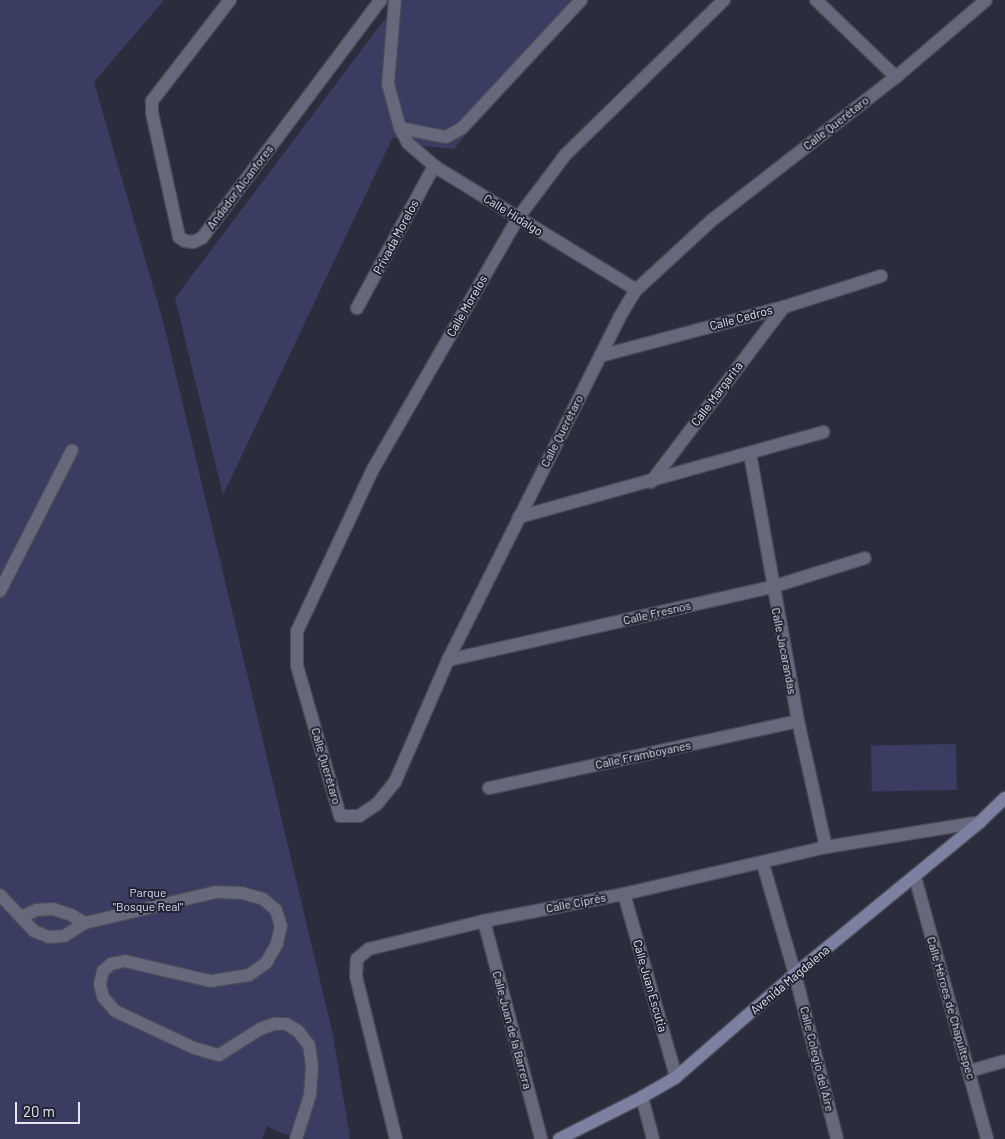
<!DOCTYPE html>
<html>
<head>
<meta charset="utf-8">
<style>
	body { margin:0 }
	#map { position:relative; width:1005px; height:1139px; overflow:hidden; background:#2b2d3d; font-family:Barlow,sans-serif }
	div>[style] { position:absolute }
	.green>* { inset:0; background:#3a3d61; transform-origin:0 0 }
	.roads { filter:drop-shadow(1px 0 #4a4b58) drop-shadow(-1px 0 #4a4b58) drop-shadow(0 1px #4a4b58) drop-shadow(0 -1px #4a4b58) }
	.minor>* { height:12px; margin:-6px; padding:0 6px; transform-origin:6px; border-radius:6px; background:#66697b }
	.secondary>* { height:12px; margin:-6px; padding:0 6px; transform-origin:6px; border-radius:6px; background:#7c80a1 }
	span { translate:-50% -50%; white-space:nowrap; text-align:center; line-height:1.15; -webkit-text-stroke:4px #212332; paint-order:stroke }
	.street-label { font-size:12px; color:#e2e4ee }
	.park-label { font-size:12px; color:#daddf9 }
	.scale { position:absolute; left:15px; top:1102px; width:65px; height:22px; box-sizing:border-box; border:2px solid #e2e4ee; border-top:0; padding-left:6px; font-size:15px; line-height:18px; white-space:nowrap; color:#e2e4ee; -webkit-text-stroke:4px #212332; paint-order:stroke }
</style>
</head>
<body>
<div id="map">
	<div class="green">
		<i style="clip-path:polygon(0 0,164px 0,94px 82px,163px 321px,333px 1035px,350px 1139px,309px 1139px,281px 1133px,267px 1126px,262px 1139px,0 1139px)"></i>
		<i style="clip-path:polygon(399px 0,570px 0,454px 149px,425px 146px,393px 137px,223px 495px,175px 298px)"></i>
		<i style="left:956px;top:744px;width:46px;height:85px;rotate:89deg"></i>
	</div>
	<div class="roads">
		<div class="minor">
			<i style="left:230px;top:0;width:128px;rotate:127.7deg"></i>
			<i style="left:152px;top:101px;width:12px;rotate:90deg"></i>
			<i style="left:152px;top:113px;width:127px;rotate:77.7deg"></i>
			<i style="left:179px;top:237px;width:7px;rotate:34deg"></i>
			<i style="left:185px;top:241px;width:8px;rotate:7deg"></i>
			<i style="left:193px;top:242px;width:10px;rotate:-24deg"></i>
			<i style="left:202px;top:238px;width:298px;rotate:-53.1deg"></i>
			<i style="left:395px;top:0;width:84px;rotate:94.8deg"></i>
			<i style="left:388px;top:84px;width:46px;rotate:74.7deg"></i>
			<i style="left:400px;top:128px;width:17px;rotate:62deg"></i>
			<i style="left:408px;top:143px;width:35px;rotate:41deg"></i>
			<i style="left:434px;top:166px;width:237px;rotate:31.5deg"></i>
			<i style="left:724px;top:0;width:221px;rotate:135.7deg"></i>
			<i style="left:566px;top:154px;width:80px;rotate:126.9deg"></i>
			<i style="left:518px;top:218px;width:290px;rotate:120deg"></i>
			<i style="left:373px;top:469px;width:179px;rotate:115.1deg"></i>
			<i style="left:297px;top:631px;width:35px;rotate:90deg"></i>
			<i style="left:297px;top:666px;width:156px;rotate:74deg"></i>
			<i style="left:340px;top:816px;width:19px"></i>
			<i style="left:359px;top:816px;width:22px;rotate:-34deg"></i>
			<i style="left:377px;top:804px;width:28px;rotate:-51deg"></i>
			<i style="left:395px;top:782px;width:133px;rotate:-66.5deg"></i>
			<i style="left:448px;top:660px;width:382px;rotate:-63.4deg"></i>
			<i style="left:619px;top:318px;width:33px;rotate:-59deg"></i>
			<i style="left:636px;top:290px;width:103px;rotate:-42.6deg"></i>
			<i style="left:712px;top:220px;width:233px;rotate:-37.9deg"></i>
			<i style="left:896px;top:77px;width:118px;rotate:-40.5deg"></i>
			<i style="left:816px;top:0;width:111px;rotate:43.9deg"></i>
			<i style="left:400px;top:128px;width:47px;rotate:11.1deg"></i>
			<i style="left:446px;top:137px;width:18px;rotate:-29deg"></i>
			<i style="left:462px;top:128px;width:175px;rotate:-47.1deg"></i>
			<i style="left:357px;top:308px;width:162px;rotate:-61.5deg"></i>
			<i style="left:600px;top:356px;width:190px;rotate:-14.9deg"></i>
			<i style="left:784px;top:307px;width:102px;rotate:-17.7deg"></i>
			<i style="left:750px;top:454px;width:271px;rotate:79.8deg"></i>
			<i style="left:798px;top:721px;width:129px;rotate:77.5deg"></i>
			<i style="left:651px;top:482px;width:220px;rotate:-52.8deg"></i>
			<i style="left:519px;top:517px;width:316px;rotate:-15.6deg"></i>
			<i style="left:0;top:591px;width:158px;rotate:-62.9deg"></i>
			<i style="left:448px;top:660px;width:332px;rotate:-12.7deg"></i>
			<i style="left:772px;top:587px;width:97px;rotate:-17.3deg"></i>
			<i style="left:489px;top:788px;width:316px;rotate:-12.2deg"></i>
			<i style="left:763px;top:864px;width:115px;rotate:73.8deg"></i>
			<i style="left:795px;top:974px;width:170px;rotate:75.7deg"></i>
			<i style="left:915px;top:877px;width:272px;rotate:74.6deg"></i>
			<i style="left:624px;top:894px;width:190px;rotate:74.1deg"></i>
			<i style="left:0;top:895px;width:50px;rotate:46.6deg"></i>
			<i style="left:34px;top:931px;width:16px;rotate:22deg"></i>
			<i style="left:49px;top:937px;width:15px;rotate:-4deg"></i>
			<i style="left:64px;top:936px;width:25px;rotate:-32deg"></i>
			<i style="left:85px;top:923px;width:135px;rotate:-13.3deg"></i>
			<i style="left:216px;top:892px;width:26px;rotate:2deg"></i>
			<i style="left:242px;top:893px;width:22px;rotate:16deg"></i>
			<i style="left:263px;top:899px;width:17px;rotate:40deg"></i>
			<i style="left:276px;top:910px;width:17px;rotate:73deg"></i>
			<i style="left:281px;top:926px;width:18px;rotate:103deg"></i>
			<i style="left:277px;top:944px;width:22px;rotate:120deg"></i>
			<i style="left:266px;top:963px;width:21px;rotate:145deg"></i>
			<i style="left:249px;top:975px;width:39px;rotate:171deg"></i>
			<i style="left:210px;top:981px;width:87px;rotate:-166.8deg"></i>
			<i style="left:125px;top:961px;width:14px;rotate:168deg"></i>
			<i style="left:111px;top:964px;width:11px;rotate:139deg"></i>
			<i style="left:103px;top:971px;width:13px;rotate:103deg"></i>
			<i style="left:100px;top:984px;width:13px;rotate:77deg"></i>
			<i style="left:103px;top:997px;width:18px;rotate:49deg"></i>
			<i style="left:115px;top:1011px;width:87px;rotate:25.1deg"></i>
			<i style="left:194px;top:1048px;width:26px;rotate:16deg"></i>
			<i style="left:219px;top:1055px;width:49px;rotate:-32.4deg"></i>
			<i style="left:260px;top:1029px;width:15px;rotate:-20deg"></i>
			<i style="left:274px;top:1024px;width:12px"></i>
			<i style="left:286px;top:1024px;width:14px;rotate:30deg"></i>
			<i style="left:298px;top:1031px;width:18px;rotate:52deg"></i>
			<i style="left:309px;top:1045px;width:21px;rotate:82deg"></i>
			<i style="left:312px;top:1066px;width:29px;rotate:94deg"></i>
			<i style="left:310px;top:1095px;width:46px;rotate:107.7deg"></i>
			<i style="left:21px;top:917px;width:17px;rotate:-25deg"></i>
			<i style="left:36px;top:910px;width:17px;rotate:-3deg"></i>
			<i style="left:53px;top:909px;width:19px;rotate:18deg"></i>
			<i style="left:71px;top:915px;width:16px;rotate:30deg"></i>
			<i style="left:484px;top:921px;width:225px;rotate:75.3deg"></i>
			<i style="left:970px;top:1071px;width:36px;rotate:-16deg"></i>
			<i style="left:642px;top:1097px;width:43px;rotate:75.3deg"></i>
			<i style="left:396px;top:1139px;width:168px;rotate:-103.8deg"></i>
			<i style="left:356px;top:976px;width:17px;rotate:-87deg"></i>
			<i style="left:357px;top:959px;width:16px;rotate:-40deg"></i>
			<i style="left:369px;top:949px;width:118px;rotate:-13.7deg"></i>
			<i style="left:484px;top:921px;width:143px;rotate:-10.9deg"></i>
			<i style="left:624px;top:894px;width:207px;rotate:-13.1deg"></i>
			<i style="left:826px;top:847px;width:156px;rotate:-9.2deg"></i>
		</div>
		<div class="secondary">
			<i style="left:559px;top:1139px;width:93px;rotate:-26.8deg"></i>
			<i style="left:642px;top:1097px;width:39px;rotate:-30deg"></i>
			<i style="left:676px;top:1077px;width:157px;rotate:-40.9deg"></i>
			<i style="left:795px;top:974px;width:239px;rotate:-39.4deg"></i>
			<i style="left:980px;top:822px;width:35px;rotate:-44deg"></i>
		</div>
	</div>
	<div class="street-label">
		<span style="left:836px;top:123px;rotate:-38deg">Calle Querétaro</span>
		<span style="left:240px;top:187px;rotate:-53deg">Andador Alcanfores</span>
		<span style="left:513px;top:215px;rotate:32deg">Calle Hidalgo</span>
		<span style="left:396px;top:237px;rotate:-62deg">Privada Morelos</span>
		<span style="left:467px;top:306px;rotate:-60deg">Calle Morelos</span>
		<span style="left:741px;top:318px;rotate:-15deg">Calle Cedros</span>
		<span style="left:717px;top:394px;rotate:-53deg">Calle Margarita</span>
		<span style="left:562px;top:431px;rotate:-63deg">Calle Querétaro</span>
		<span style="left:657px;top:613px;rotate:-13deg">Calle Fresnos</span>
		<span style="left:784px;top:651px;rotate:79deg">Calle Jacarandas</span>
		<span style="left:643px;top:755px;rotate:-12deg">Calle Framboyanes</span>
		<span style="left:326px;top:766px;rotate:74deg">Calle Querétaro</span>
		<span style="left:576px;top:903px;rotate:-11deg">Calle Ciprés</span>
		<span style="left:790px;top:980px;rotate:-40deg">Avenida Magdalena</span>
		<span style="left:650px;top:986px;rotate:74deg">Calle Juan Escutia</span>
		<span style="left:951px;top:1008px;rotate:74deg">Calle Héroes de Chapultepec</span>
		<span style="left:512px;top:1030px;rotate:75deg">Calle Juan de la Barrera</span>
		<span style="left:817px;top:1059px;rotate:76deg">Calle Colegio del Aire</span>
	</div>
	<div class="park-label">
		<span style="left:148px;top:900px">Parque<br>"Bosque Real"</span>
	</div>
	<div class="scale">20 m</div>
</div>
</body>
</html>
